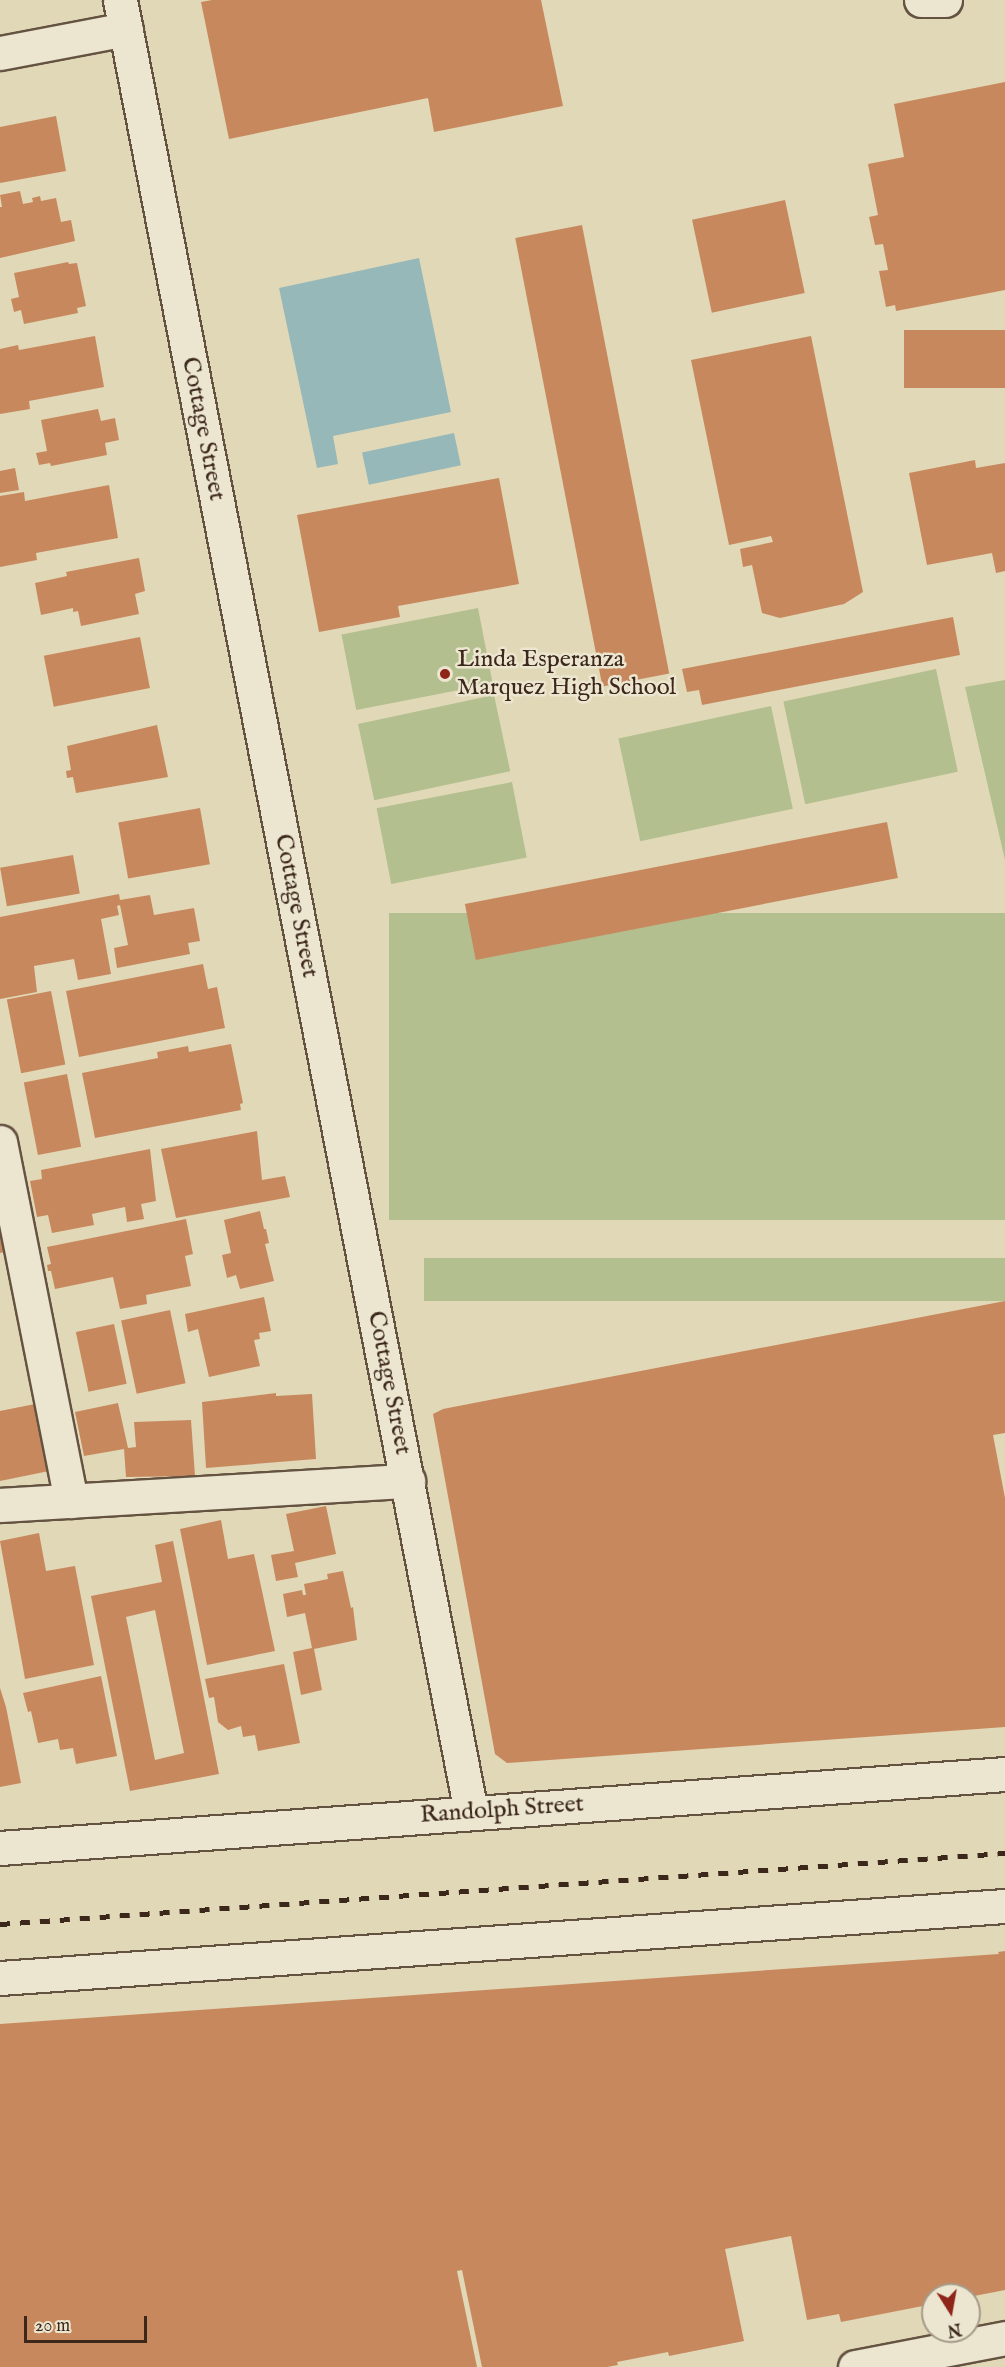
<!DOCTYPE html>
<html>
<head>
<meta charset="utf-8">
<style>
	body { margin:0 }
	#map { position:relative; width:1005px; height:2367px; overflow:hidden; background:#e1d8b7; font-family:"IM FELL English",serif }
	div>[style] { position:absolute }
	.green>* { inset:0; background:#b3bf8e; transform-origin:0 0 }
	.water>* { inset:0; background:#97b8b8; transform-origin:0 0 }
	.building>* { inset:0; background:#c8885d; transform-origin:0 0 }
	.roads { filter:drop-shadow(2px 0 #655342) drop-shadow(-2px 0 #655342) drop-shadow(0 2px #655342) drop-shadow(0 -2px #655342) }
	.minor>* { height:33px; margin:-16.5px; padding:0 16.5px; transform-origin:16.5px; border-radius:16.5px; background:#ece6d0 }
	.rail>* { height:4.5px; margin-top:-2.25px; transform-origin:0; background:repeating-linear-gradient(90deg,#3c271b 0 10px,transparent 0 20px) }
	.dots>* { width:16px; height:16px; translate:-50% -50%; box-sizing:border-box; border:3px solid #ece6d0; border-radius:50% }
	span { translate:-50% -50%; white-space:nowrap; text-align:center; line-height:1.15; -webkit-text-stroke:5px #ece6d0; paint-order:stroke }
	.street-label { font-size:24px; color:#3c271b }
	.poi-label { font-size:24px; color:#3c271b }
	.left { translate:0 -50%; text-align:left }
	.north { position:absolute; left:921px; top:2283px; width:60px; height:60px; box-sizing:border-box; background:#ece6d0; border:2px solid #a69a88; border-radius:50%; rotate:169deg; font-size:16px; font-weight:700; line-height:24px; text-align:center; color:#3c271b }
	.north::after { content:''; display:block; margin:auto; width:21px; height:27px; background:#8f2418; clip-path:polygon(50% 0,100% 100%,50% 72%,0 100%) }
	.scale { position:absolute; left:24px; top:2316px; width:123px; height:27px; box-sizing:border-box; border:3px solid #3c271b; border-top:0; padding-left:8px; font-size:18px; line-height:21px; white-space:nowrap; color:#3c271b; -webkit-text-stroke:4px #ece6d0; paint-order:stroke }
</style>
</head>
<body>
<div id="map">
	<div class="green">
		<i style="left:478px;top:608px;width:77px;height:139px;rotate:79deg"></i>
		<i style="left:936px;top:669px;width:105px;height:156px;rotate:78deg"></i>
		<i style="clip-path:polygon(1005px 680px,1005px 860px,965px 687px)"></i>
		<i style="left:494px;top:695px;width:78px;height:139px;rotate:78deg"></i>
		<i style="left:771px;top:706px;width:105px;height:156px;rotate:78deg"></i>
		<i style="left:512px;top:782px;width:77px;height:138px;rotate:79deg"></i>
		<i style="left:1005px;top:913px;width:307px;height:616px;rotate:90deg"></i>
		<i style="left:1005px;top:1258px;width:43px;height:581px;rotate:90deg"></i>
	</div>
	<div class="water">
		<i style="clip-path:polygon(419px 258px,451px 412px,333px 436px,338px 464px,317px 468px,279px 288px)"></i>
		<i style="left:454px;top:433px;width:33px;height:94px;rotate:78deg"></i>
	</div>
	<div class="building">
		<i style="clip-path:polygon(212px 0,541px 0,563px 106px,434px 132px,428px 98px,229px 139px,201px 2px)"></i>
		<i style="clip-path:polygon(1005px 82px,1005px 290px,896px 311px,895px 305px,886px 307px,879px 271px,888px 270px,883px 244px,875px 245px,869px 217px,878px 215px,868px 164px,904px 157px,894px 104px)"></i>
		<i style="clip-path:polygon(56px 116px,66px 171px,0 183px,0 127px)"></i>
		<i style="clip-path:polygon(20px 191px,23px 204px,33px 202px,32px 198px,40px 196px,41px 201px,56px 198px,61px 222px,71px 220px,75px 241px,0 258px,0 207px,2px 207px,0 195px)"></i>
		<i style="left:785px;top:200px;width:95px;height:95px;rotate:78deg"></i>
		<i style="left:582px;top:225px;width:457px;height:68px;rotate:79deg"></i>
		<i style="clip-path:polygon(68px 262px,69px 264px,77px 263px,86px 306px,77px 308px,78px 313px,24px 324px,21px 310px,14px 312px,11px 299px,19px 297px,14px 273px)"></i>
		<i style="left:1005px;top:330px;width:58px;height:101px;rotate:90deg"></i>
		<i style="clip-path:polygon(95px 336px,104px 387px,29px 401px,30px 409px,0 414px,0 349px,18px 345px,19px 350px)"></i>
		<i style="clip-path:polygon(811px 336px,863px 592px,844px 604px,780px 618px,762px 613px,752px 565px,743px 567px,740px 549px,773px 542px,771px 536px,729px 545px,691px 360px)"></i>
		<i style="clip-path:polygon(98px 409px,101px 421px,115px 418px,119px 440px,105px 443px,107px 455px,51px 466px,50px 463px,39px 465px,36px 453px,47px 451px,41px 420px)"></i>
		<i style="clip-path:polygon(975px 460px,976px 468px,1005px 463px,1005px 571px,996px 573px,992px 553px,927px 565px,909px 473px)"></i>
		<i style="clip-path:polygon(15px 468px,19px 490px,0 493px,0 471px)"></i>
		<i style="clip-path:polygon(499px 478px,519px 584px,398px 606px,400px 617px,319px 632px,297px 515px)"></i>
		<i style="clip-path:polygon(109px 485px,118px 538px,36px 553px,37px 560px,0 567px,0 496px,24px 492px,25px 501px)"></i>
		<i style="clip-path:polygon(139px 558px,145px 591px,135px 594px,139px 614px,81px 626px,78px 611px,73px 612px,73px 608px,41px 615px,35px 583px,67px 576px,66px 572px)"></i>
		<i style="clip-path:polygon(953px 617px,960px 655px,702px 705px,699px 690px,687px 692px,682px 669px)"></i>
		<i style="left:140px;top:637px;width:52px;height:98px;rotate:79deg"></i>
		<i style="clip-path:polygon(157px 725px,168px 777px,76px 793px,73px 777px,67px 778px,66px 771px,71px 770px,67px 746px)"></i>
		<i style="left:200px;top:808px;width:57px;height:83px;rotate:80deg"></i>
		<i style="left:887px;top:822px;width:57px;height:430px;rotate:79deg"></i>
		<i style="left:73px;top:855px;width:39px;height:74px;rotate:80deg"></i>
		<i style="clip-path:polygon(119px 894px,120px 900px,150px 895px,154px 915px,194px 908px,200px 941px,188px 943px,190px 954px,117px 968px,114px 948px,128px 945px,120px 905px,117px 906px,119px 915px,101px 919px,111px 974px,78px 980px,74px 959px,34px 966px,37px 992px,0 999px,0 917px)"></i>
		<i style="clip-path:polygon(203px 964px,208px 989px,217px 987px,225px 1028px,79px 1057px,66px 991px)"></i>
		<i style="left:51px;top:991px;width:75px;height:45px;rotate:79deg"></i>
		<i style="clip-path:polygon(231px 1044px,243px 1103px,240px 1104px,241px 1110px,95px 1138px,82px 1073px,158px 1058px,157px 1052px,188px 1046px,189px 1052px)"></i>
		<i style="left:67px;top:1074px;width:74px;height:44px;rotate:79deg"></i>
		<i style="clip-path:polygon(257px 1131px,262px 1180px,285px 1176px,290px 1197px,176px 1218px,161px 1149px)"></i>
		<i style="clip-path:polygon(150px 1149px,156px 1201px,141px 1204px,144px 1219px,127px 1222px,125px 1207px,92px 1214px,94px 1225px,52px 1233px,48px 1215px,37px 1217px,30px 1181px,42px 1179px,41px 1170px)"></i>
		<i style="clip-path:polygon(260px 1211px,264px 1229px,266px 1229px,269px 1243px,265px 1244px,274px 1281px,240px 1289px,236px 1275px,227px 1278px,222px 1255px,231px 1253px,224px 1220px)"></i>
		<i style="clip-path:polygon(186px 1219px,193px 1254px,185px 1256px,191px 1286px,146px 1295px,147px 1304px,120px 1309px,113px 1277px,55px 1289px,51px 1271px,48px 1271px,47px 1265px,51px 1264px,47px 1247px)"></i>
		<i style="clip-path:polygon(0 1231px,5px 1252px,0 1253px)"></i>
		<i style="clip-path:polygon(264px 1297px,271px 1331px,259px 1333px,260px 1339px,254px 1340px,260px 1366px,209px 1377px,198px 1329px,188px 1332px,185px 1314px)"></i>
		<i style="clip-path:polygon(1005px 1301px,1005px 1433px,993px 1435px,1005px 1498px,1005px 1727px,507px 1763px,495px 1754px,433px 1414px,443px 1409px)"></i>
		<i style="left:170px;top:1310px;width:75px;height:50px;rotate:78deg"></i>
		<i style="left:114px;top:1324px;width:61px;height:39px;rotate:78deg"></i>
		<i style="clip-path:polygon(276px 1393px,276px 1396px,312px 1394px,316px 1459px,206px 1468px,202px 1402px)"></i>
		<i style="clip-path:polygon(118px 1403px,128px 1448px,136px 1447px,134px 1422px,191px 1420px,195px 1476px,126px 1477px,124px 1449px,84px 1456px,75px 1412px)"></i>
		<i style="clip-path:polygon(35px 1404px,54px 1470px,0 1481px,0 1411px)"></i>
		<i style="clip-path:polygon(326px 1506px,336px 1554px,295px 1563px,298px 1577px,276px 1581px,271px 1555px,294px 1551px,286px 1514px)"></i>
		<i style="clip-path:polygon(221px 1520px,228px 1559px,254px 1554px,275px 1651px,207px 1665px,180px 1529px)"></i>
		<i style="clip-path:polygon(39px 1533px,46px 1571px,75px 1566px,94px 1665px,25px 1679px,0 1541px)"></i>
		<i style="clip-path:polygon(evenodd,173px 1541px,219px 1774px,130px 1791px,91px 1596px,162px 1582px,155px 1545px,173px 1541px,155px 1610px,184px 1753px,155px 1760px,126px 1617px,155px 1610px)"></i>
		<i style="clip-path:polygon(343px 1571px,351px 1608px,353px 1607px,357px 1640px,314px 1649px,322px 1690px,301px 1695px,293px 1652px,312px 1648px,305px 1613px,287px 1617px,283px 1594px,302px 1590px,303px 1595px,306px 1595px,304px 1584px,328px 1579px,327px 1574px)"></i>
		<i style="clip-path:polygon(284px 1664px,300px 1743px,258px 1751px,255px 1735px,243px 1737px,241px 1726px,228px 1730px,218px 1722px,214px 1697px,209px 1698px,205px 1679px)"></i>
		<i style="clip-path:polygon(101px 1676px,117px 1756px,76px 1764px,73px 1748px,60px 1750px,58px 1739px,38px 1743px,31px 1711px,28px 1712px,23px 1693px)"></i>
		<i style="clip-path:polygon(0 1688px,6px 1707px,21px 1783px,0 1787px)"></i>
		<i style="clip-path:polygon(1005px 1951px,1005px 2290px,969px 2297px,933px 2295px,933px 2304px,841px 2322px,839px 2314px,807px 2320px,791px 2236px,725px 2249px,744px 2341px,669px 2356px,668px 2352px,617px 2362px,618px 2365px,607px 2367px,482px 2367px,462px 2270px,457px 2271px,477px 2367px,0 2367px,0 2024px,999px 1954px,998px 1952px)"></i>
	</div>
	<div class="roads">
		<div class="minor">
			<i style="left:120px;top:0;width:1846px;rotate:79.04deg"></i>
			<i style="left:921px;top:0;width:24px"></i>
			<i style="left:0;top:53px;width:128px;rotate:-10.8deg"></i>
			<i style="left:0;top:1142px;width:366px;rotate:78.8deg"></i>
			<i style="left:0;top:1505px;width:409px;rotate:-3.4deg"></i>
			<i style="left:0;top:1848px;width:1008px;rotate:-4.21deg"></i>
			<i style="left:0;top:1978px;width:1008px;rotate:-4.1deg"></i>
			<i style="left:855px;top:2367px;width:153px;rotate:-10.9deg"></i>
		</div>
	</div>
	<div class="rail">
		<i style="left:0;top:1924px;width:1008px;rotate:-4.04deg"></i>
	</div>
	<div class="dots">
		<i style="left:445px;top:674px;background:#8f2418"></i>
	</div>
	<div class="street-label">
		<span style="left:203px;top:429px;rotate:79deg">Cottage Street</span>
		<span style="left:296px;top:906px;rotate:79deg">Cottage Street</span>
		<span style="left:389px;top:1383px;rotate:79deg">Cottage Street</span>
		<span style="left:502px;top:1810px;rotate:-4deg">Randolph Street</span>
	</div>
	<div class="poi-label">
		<span class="left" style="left:457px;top:674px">Linda Esperanza<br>Marquez High School</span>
	</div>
	<div class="north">N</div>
	<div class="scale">20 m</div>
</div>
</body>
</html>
